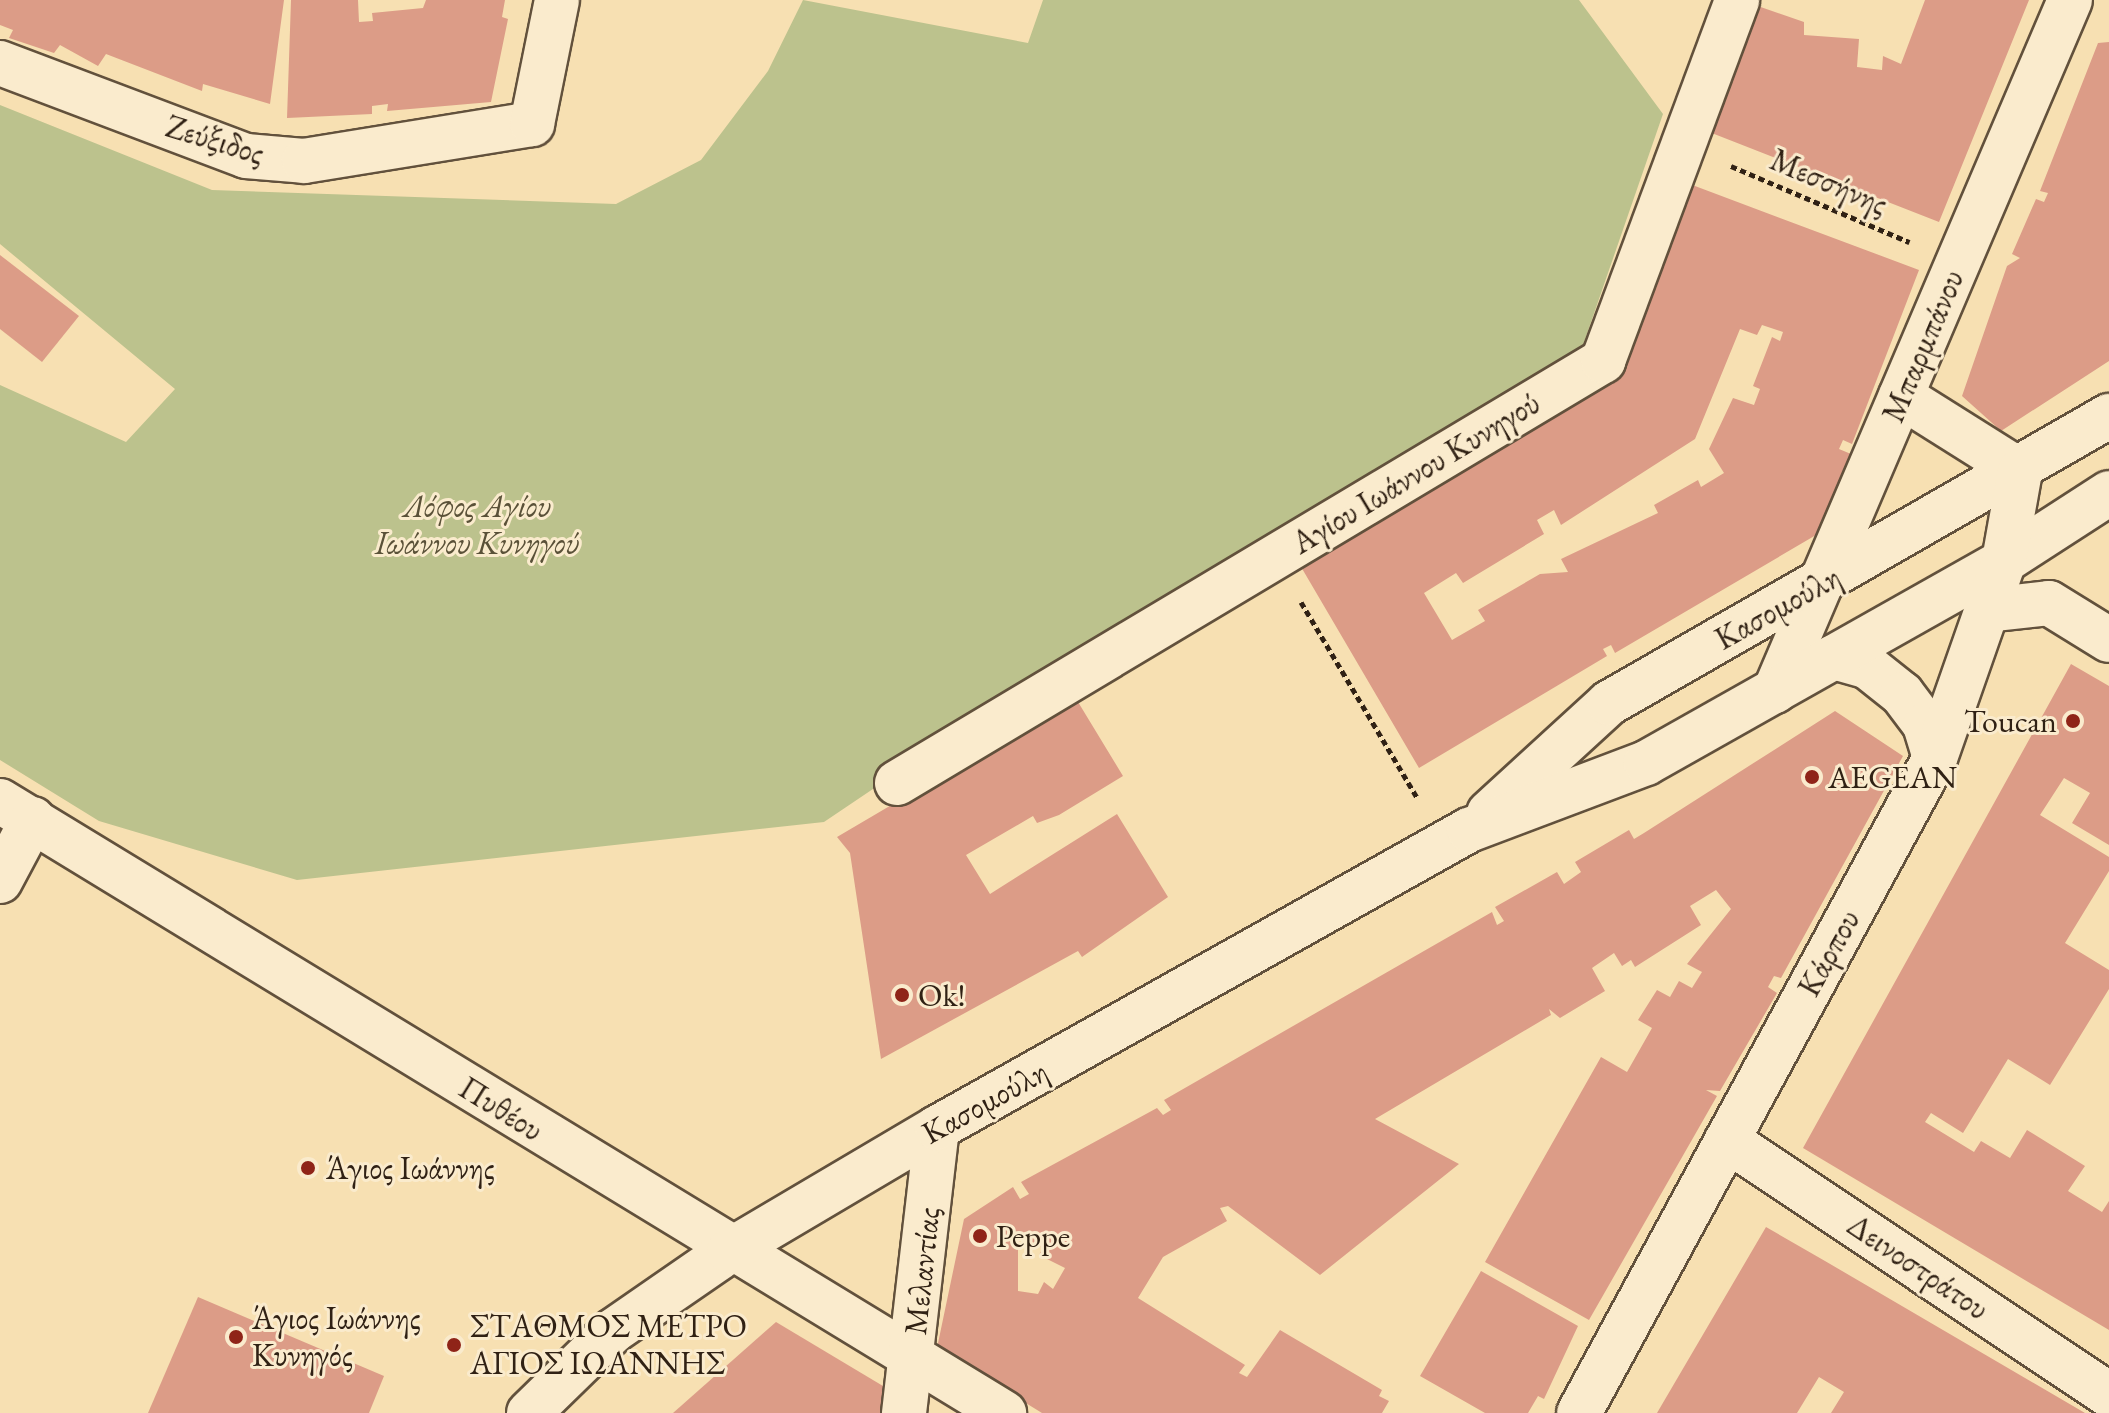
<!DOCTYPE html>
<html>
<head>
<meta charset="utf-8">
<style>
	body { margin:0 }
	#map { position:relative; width:2109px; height:1413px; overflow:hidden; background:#f7e0b2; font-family:"EB Garamond",serif }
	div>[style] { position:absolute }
	.green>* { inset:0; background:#bcc28d }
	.building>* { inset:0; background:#dc9c87 }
	.path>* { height:5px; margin-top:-2.5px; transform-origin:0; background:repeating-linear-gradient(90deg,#302114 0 6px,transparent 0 10px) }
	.roads { filter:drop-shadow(2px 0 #62513c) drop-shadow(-2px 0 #62513c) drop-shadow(0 2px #62513c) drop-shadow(0 -2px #62513c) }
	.street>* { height:44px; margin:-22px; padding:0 22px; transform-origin:22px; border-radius:22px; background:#faebcd }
	.secondary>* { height:44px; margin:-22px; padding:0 22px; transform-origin:22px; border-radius:22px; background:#faebcd }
	.dots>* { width:22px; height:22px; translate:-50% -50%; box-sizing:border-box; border:4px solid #faebcd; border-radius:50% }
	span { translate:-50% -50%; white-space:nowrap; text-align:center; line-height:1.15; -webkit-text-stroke:6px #faebcd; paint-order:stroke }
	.street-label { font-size:32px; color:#302114 }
	.park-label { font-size:32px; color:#5a5138; font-style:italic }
	.poi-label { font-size:32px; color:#302114 }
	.right { translate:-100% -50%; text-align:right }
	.left { translate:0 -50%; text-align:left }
</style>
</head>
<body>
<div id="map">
	<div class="green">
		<i style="clip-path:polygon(803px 0,1028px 43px,1043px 0,1579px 0,1663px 114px,1581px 351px,1045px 673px,824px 822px,297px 880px,99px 821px,0 760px,0 385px,126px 442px,175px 389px,0 244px,0 105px,212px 190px,616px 204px,701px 160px,768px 71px)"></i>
	</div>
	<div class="building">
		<i style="clip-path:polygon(0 0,284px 0,270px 104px,203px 84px,202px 91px,106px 54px,98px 66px,60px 45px,54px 53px,9px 38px,13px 30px,0 25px)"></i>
		<i style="clip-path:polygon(291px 0,358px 0,359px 22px,373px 21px,372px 13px,423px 8px,426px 0,505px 0,502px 17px,508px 19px,491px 102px,387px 111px,388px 104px,372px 106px,372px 114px,287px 118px)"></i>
		<i style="clip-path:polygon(1925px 0,2029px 0,1939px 222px,1704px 130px,1752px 4px,1804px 22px,1804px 35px,1859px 39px,1857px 67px,1882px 70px,1883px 56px,1901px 64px)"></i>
		<i style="clip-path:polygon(2109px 42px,2109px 361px,2001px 431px,1962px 396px,2007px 266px,2020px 258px,2012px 254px,2036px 199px,2044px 202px,2048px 193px,2040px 191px,2098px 43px)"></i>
		<i style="clip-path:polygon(evenodd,1687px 183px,1919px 270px,1852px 444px,1843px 440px,1839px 449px,1851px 454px,1816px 535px,1615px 653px,1611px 645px,1603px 649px,1607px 656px,1419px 768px,1297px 560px,1621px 364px,1687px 183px,1762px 325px,1783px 332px,1780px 341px,1772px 337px,1753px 386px,1760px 389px,1754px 405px,1733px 398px,1709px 449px,1724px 473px,1701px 487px,1698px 480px,1654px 505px,1658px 513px,1561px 559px,1568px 572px,1540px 574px,1478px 610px,1485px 621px,1452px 640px,1424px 593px,1456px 573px,1463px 583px,1544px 534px,1537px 520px,1554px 510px,1561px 525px,1695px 439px,1740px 329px,1757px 335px,1762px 325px)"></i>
		<i style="clip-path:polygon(0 255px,79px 316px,42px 362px,0 329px)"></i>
		<i style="clip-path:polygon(2071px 664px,2109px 686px,2109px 845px,2072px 823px,2090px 793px,2064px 778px,2040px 815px,2109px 857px,2109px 871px,2065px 943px,2109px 970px,2109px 989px,2050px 1085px,2008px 1059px,1963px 1133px,1931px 1113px,1925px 1122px,1974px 1152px,1981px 1141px,2010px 1158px,2027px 1130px,2085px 1166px,2068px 1191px,2102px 1212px,2109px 1201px,2109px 1330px,1803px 1148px)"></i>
		<i style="clip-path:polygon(1075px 697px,1123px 776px,1059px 815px,1037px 823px,1033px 816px,966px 855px,990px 894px,1117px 814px,1168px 897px,1082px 957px,1078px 951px,881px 1059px,850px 853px,837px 837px)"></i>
		<i style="clip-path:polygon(evenodd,1835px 711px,1903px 756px,1781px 978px,1774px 976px,1768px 987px,1777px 993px,1720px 1091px,1706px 1090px,1717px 1096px,1589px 1320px,1485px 1262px,1601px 1057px,1627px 1072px,1652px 1028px,1638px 1020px,1657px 990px,1670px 997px,1679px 981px,1692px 988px,1702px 972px,1687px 964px,1731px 909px,1716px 890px,1690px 906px,1701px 925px,1635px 967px,1631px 960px,1622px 966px,1614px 953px,1592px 968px,1605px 991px,1560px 1018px,1549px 1009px,1551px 1015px,1375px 1119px,1459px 1164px,1320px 1275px,1228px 1206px,1220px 1208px,1227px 1221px,1163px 1257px,1138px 1298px,1245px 1365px,1239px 1373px,1247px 1377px,1280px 1330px,1382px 1390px,1379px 1396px,1389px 1401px,1382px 1413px,1042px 1413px,937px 1348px,964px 1219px,1013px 1187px,1020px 1199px,1029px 1194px,1021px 1182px,1157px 1108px,1163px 1115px,1171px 1110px,1164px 1100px,1492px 912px,1497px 925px,1504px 921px,1495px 907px,1557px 872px,1564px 884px,1581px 872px,1575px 862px,1629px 830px,1634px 839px,1644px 833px,1835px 711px,1018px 1239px,1036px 1243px,1043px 1248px,1039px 1255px,1065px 1268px,1053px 1289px,1044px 1282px,1038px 1294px,1018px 1291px,1018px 1239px)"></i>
		<i style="clip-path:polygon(1766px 1227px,1825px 1261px,2085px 1413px,1831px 1413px,1844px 1392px,1819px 1377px,1797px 1413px,1657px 1413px)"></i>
		<i style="clip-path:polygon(1481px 1271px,1578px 1326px,1544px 1399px,1538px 1396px,1528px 1413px,1485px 1413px,1420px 1376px)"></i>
		<i style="clip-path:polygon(198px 1297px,384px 1376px,369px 1413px,148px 1413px)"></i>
		<i style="clip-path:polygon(776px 1322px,888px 1389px,883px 1413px,673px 1413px)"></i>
	</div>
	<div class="path">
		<i style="left:1731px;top:166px;width:194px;rotate:23.1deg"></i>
		<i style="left:1301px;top:602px;width:229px;rotate:59.3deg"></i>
	</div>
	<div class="roads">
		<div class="street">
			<i style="left:0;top:63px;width:263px;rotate:20.7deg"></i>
			<i style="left:246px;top:156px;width:58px;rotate:4.9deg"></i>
			<i style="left:304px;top:161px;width:231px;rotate:-9.2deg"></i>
			<i style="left:532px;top:124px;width:126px;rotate:-78.6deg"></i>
			<i style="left:1901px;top:396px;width:141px;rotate:32.2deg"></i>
			<i style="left:1987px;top:610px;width:62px;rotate:-6.4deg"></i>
			<i style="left:2049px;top:603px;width:70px;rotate:31.7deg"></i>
			<i style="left:1775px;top:691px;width:751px;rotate:-66.88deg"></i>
			<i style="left:897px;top:783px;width:823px;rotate:-30.87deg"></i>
			<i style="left:1603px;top:361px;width:385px;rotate:-69.6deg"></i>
			<i style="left:0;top:801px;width:1176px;rotate:31.36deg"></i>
			<i style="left:0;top:881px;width:70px;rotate:-62deg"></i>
			<i style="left:1727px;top:1140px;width:459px;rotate:33.7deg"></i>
			<i style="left:904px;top:1413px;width:287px;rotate:-83.4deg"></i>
		</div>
		<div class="secondary">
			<i style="left:1834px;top:657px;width:35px;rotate:16deg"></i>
			<i style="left:1868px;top:667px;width:43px;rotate:38.5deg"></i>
			<i style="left:1902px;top:694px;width:39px;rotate:53deg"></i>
			<i style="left:1925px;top:725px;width:34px;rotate:73deg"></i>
			<i style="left:1489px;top:813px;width:163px;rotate:-42.5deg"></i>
			<i style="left:1609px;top:703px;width:577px;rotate:-29.86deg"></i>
			<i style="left:529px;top:1413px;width:117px;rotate:-44.3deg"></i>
			<i style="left:613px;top:1331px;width:141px;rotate:-34.6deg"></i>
			<i style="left:729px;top:1251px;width:242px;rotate:-30.6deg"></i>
			<i style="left:937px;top:1128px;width:610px;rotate:-29.26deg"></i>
			<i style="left:1469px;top:830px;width:189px;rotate:-20.7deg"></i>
			<i style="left:1646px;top:763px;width:411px;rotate:-29.4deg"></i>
			<i style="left:2004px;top:561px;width:125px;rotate:-32.9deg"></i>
			<i style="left:1579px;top:1413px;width:745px;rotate:-61.48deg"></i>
			<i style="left:1935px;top:758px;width:209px;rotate:-70.7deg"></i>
			<i style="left:2004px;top:561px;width:91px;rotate:-79.9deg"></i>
		</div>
	</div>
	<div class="dots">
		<i style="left:2073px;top:721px;background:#8f2418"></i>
		<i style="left:1812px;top:777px;background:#8f2418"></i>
		<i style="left:902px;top:995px;background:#8f2418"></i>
		<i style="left:308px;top:1168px;background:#8f2418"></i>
		<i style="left:980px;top:1236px;background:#8f2418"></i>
		<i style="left:236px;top:1337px;background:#8f2418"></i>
		<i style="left:454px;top:1345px;background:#8f2418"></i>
	</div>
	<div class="street-label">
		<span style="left:215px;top:140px;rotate:17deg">Ζεύξιδος</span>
		<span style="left:1829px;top:182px;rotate:23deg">Μεσσήνης</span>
		<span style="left:1923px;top:346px;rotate:-67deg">Μπαρμπάνου</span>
		<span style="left:1416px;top:473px;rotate:-31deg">Αγίου Ιωάννου Κυνηγού</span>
		<span style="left:1778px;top:608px;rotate:-29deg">Κασομούλη</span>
		<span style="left:1829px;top:953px;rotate:-61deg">Κάρπου</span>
		<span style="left:985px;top:1102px;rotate:-29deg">Κασομούλη</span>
		<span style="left:501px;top:1109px;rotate:32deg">Πυθέου</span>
		<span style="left:1918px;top:1267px;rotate:34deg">Δεινοστράτου</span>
		<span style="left:922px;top:1271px;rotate:-84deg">Μελαντίας</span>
	</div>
	<div class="park-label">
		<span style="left:477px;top:525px">Λόφος Αγίου<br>Ιωάννου Κυνηγού</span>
	</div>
	<div class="poi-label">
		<span class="right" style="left:2057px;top:721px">Toucan</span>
		<span class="left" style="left:1828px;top:777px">AEGEAN</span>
		<span class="left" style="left:918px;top:995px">Ok!</span>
		<span class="left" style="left:326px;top:1168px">Άγιος Ιωάννης</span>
		<span class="left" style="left:996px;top:1236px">Peppe</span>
		<span class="left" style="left:252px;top:1337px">Άγιος Ιωάννης<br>Κυνηγός</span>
		<span class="left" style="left:470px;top:1345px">ΣΤΑΘΜΟΣ ΜΕΤΡΟ<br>ΑΓΙΟΣ ΙΩΑΝΝΗΣ</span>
	</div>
</div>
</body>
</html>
